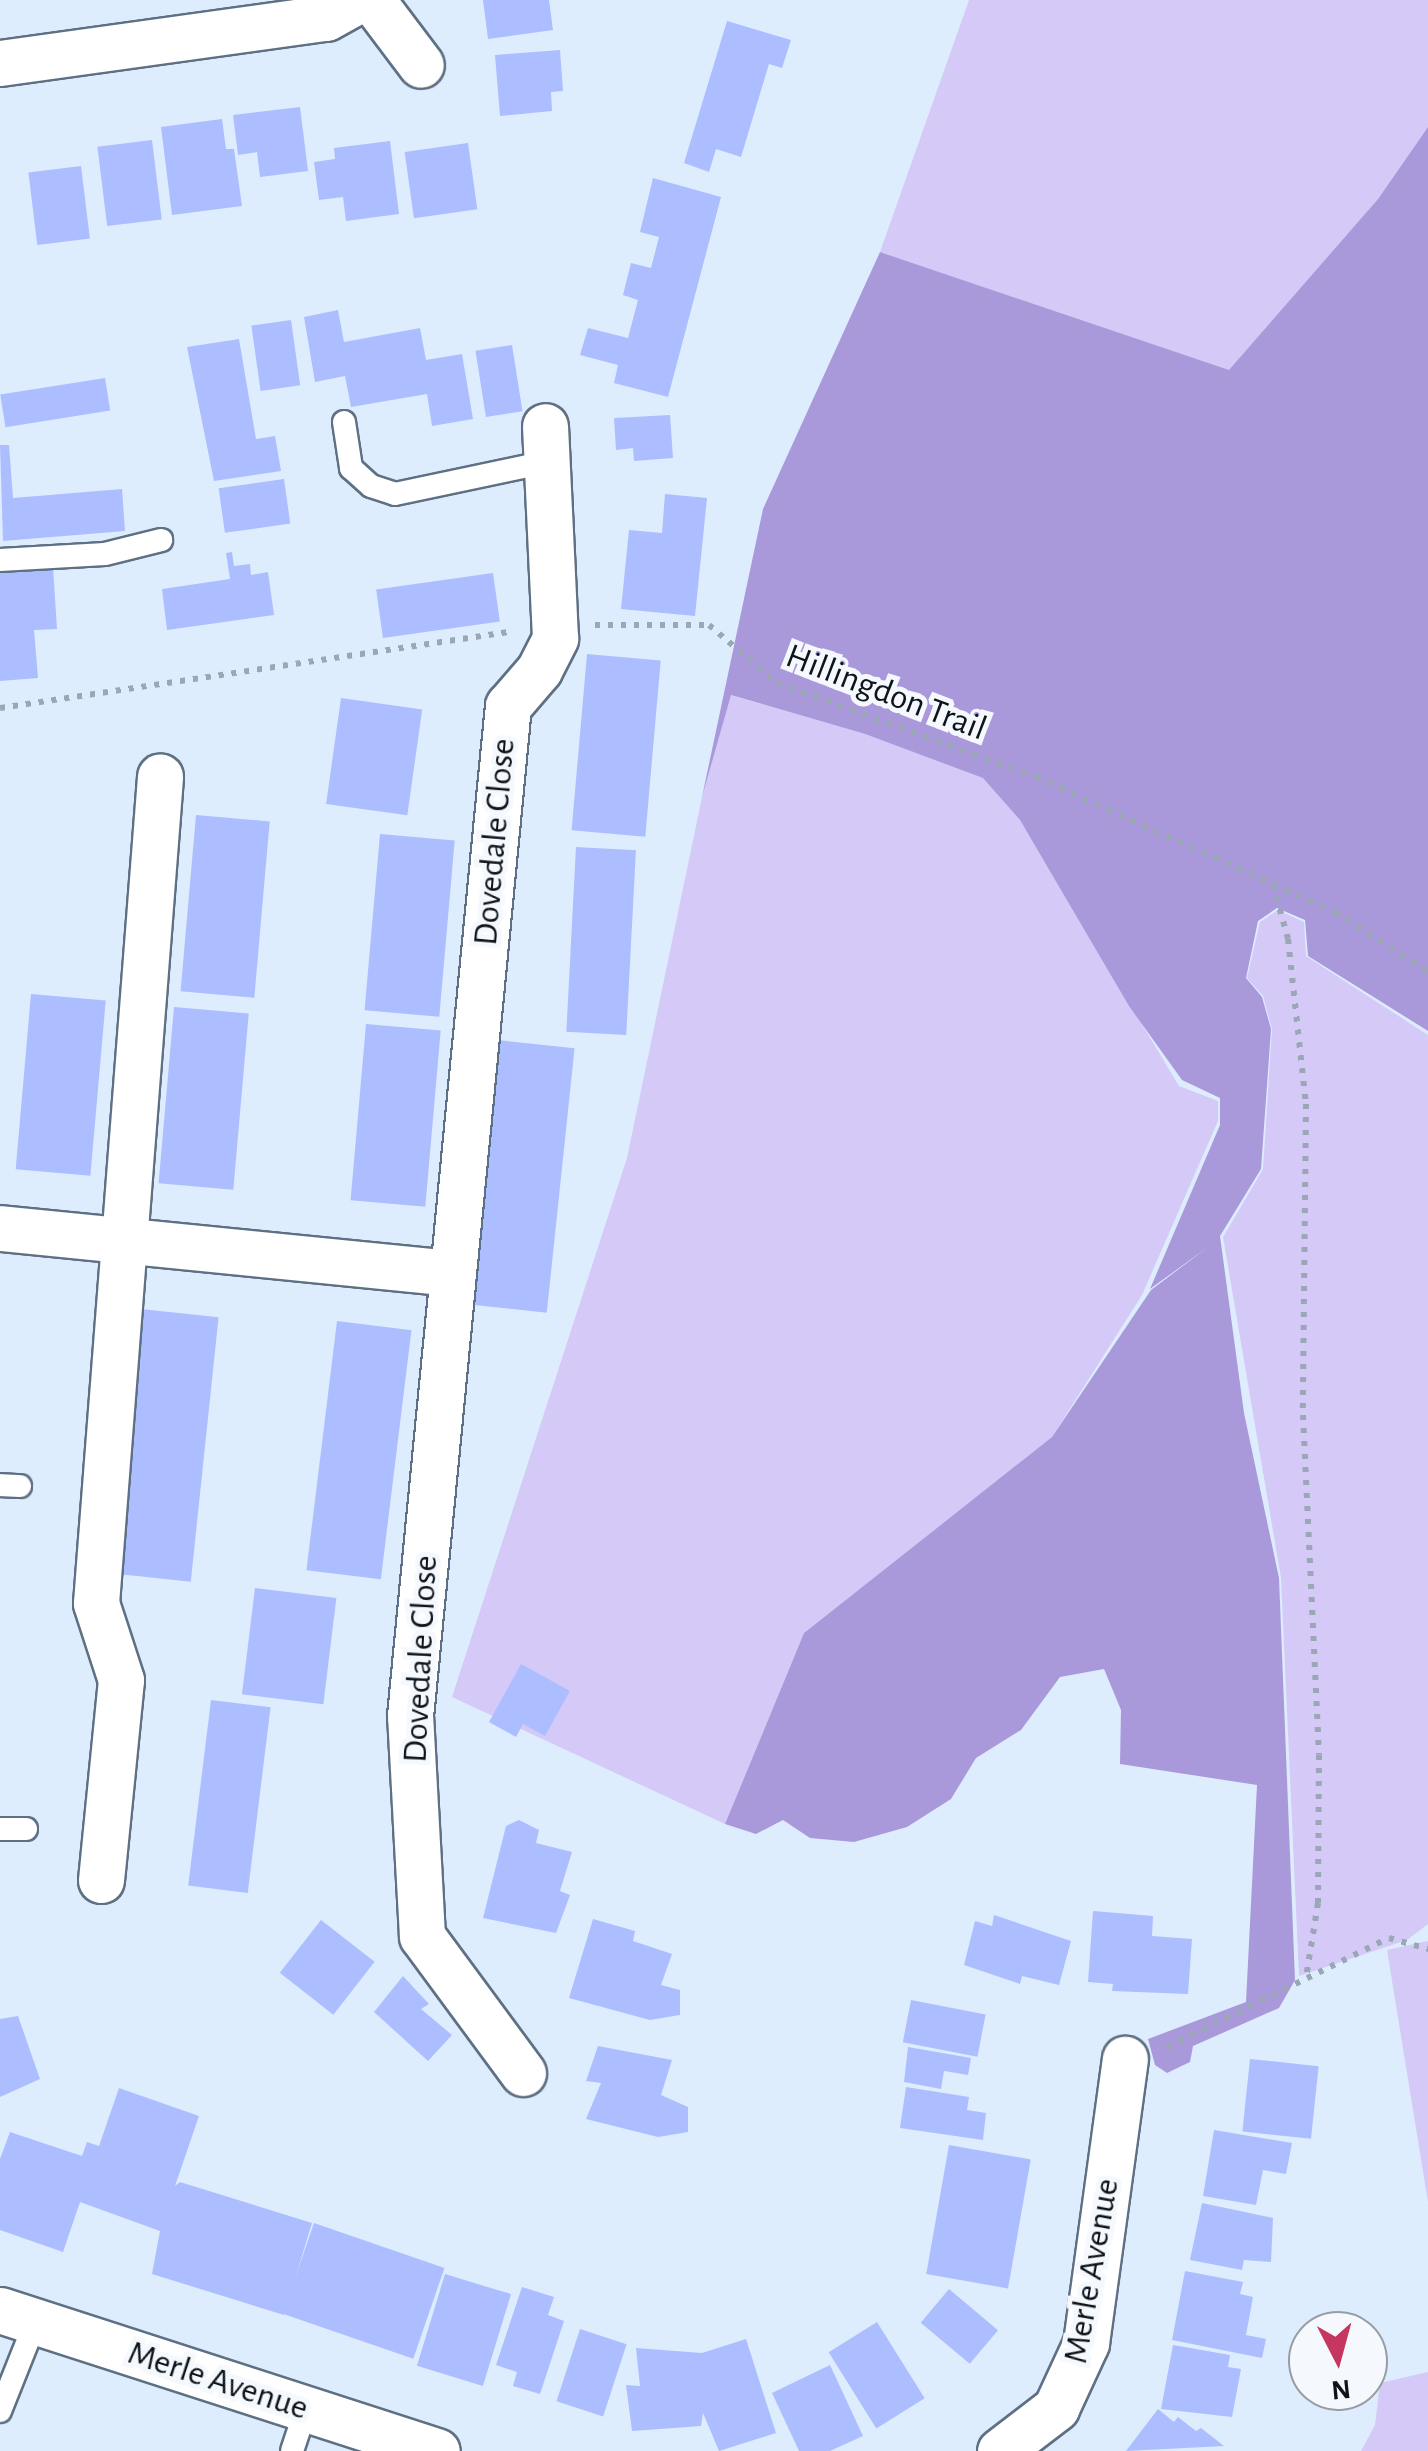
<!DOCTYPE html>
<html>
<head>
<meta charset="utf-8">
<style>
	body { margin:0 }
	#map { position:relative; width:1428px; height:2451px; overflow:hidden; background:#ddedfe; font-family:"Alegreya Sans",sans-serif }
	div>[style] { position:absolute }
	.green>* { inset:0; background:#d4c9f7 }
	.forest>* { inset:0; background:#aa99da }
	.building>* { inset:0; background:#acbeff; transform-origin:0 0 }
	.path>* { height:6px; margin-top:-3px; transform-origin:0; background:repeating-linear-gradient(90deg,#9aa7b5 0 5px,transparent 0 13px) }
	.roads { filter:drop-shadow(2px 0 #5e7083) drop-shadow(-2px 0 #5e7083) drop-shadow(0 2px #5e7083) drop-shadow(0 -2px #5e7083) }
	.lane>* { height:22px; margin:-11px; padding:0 11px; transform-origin:11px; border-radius:11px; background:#fff }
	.street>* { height:45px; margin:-22.5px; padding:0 22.5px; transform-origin:22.5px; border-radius:22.5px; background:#fff }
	span { translate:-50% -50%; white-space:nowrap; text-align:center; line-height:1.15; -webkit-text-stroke:10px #f5f9fd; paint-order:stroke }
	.street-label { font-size:35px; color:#0d141b }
	.north { position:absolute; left:1288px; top:2311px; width:100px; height:100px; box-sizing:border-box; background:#f5f9fd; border:2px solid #989da3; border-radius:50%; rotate:174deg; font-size:28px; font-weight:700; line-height:40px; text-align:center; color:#0d141b }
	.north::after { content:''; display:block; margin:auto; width:35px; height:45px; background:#c5375e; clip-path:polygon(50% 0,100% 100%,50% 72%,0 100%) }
</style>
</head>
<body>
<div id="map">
	<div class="green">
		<i style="clip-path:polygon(969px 0,1428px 0,1428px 127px,1378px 199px,1229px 371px,880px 252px)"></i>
		<i style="clip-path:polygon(730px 695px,865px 734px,984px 778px,1020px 820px,1179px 1086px,1218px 1101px,1218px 1121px,1142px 1295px,1052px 1437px,804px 1633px,725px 1824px,452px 1697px,627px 1158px,702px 797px)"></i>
		<i style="clip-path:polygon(1278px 910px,1304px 922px,1306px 956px,1428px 1035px,1428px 1924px,1407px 1940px,1299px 1976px,1281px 1578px,1223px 1237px,1263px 1169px,1272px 1029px,1263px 996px,1247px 978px,1260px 922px)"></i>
		<i style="clip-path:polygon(1428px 1941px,1428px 2202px,1387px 1950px)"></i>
		<i style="clip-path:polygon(1428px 2372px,1428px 2451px,1361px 2451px,1375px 2425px,1380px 2383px)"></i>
	</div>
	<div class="forest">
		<i style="clip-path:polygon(1428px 127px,1428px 1031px,1308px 956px,1305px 920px,1277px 908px,1258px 921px,1246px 978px,1262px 997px,1271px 1029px,1261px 1169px,1220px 1236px,1244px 1413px,1279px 1578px,1295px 1980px,1279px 2008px,1193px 2046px,1190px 2062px,1167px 2073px,1155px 2065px,1148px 2039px,1246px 2002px,1257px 1785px,1120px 1764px,1121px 1710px,1104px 1669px,1060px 1677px,1021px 1730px,976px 1758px,951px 1799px,907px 1827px,854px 1842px,810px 1838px,783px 1820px,756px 1834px,725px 1824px,804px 1633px,1052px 1437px,1151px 1290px,1208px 1247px,1150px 1289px,1220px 1125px,1220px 1098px,1182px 1080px,1129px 1006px,1020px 820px,983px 778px,865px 734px,731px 695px,702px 797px,763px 509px,880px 252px,1229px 370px,1378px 199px)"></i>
	</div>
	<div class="building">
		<i style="clip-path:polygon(483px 0,549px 0,553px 30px,488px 39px)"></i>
		<i style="clip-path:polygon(727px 21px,791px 40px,782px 68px,769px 64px,741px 157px,716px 149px,709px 172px,684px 163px)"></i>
		<i style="clip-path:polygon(560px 50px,563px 91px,551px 92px,552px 111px,500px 116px,495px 55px)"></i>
		<i style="clip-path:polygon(300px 107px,308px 171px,260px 177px,257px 152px,238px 155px,233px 115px)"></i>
		<i style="clip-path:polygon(222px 119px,226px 149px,234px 149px,242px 206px,172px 215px,161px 127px)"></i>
		<i style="left:152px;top:140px;width:80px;height:55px;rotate:83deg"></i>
		<i style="clip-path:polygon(390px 141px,399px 214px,346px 221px,343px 197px,319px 200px,314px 162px,335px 159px,334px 148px)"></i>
		<i style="left:468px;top:143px;width:67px;height:64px;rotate:82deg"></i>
		<i style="left:81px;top:166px;width:73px;height:53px;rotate:83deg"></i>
		<i style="clip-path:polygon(653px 178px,721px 197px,668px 397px,614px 383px,618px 365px,580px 355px,588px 328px,628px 338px,638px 300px,623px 295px,631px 263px,651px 268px,659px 237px,640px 232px)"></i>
		<i style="clip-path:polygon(338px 310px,344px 342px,420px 328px,426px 360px,462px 354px,473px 419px,432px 426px,427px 394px,351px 407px,345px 376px,315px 382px,304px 317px)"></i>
		<i style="left:291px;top:320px;width:66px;height:40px;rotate:82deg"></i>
		<i style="clip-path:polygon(239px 339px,256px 439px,275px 436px,281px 471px,214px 481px,187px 347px)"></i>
		<i style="left:512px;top:345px;width:67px;height:37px;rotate:81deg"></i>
		<i style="left:105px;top:378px;width:33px;height:106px;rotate:81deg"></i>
		<i style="clip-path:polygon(670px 415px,673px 458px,634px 461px,633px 448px,616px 450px,614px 418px)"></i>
		<i style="clip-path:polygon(0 445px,9px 445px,13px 498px,122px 489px,125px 531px,3px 541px)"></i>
		<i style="left:284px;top:479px;width:45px;height:66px;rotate:82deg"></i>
		<i style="clip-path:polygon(665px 494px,707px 498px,695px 616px,621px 609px,629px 530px,662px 533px)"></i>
		<i style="clip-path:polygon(232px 552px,234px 566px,250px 564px,251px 575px,268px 572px,274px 615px,167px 630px,162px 589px,230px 579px,226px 553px)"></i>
		<i style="clip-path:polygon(53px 567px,57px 629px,34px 630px,38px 678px,0 681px,0 571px)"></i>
		<i style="left:493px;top:573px;width:49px;height:118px;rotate:82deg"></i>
		<i style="left:587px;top:654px;width:74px;height:177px;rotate:5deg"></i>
		<i style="left:341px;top:698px;width:82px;height:107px;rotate:8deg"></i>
		<i style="left:196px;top:815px;width:74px;height:177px;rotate:5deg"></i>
		<i style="left:380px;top:834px;width:75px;height:177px;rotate:5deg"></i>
		<i style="left:576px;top:847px;width:60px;height:185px;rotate:3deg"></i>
		<i style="left:31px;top:994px;width:75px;height:176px;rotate:5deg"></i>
		<i style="left:174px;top:1007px;width:75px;height:177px;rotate:5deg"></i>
		<i style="left:366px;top:1024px;width:75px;height:177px;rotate:5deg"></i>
		<i style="left:497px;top:1040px;width:78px;height:266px;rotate:6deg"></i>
		<i style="left:141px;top:1309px;width:78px;height:266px;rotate:6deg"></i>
		<i style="left:337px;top:1321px;width:75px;height:251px;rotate:7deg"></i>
		<i style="left:255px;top:1588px;width:82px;height:107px;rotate:7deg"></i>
		<i style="clip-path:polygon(521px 1664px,570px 1691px,545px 1736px,523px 1724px,516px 1737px,489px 1722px)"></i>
		<i style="left:211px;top:1700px;width:60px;height:187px;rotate:7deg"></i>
		<i style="clip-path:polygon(519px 1820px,539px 1830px,536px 1843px,572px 1852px,560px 1891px,570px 1895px,556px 1933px,483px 1918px,506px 1826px)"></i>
		<i style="clip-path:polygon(1093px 1911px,1153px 1916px,1152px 1936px,1192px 1939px,1188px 1994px,1112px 1991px,1113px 1984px,1088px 1982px)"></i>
		<i style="clip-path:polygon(994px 1915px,1071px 1941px,1059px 1985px,1022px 1976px,1020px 1984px,964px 1965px,975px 1921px,992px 1926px)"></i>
		<i style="clip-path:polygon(593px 1919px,635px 1931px,633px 1941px,672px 1954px,661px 1985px,680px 1990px,680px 2015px,650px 2020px,569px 1998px)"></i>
		<i style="left:321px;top:1920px;width:68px;height:67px;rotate:38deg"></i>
		<i style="clip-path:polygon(403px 1976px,429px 2004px,421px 2009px,452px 2035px,428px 2061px,374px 2012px)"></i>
		<i style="left:911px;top:2000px;width:76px;height:43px;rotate:11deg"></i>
		<i style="clip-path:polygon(18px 2016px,40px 2079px,0 2097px,0 2019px)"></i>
		<i style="clip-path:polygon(598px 2046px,672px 2060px,661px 2095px,688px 2107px,688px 2132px,658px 2137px,586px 2119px,601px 2083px,586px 2081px)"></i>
		<i style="clip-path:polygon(908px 2047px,971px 2058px,968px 2075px,944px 2071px,941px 2089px,904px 2082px)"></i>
		<i style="left:1250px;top:2059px;width:69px;height:73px;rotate:6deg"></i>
		<i style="clip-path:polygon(906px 2087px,969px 2097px,967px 2110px,986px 2113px,983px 2140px,900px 2128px)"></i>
		<i style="clip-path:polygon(119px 2088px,199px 2116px,175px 2186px,180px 2182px,312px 2223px,284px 2315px,152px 2274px,160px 2231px,80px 2202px,63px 2252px,0 2230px,0 2159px,10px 2132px,82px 2156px,87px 2142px,99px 2146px)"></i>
		<i style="clip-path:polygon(1214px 2130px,1292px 2143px,1286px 2174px,1263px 2170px,1256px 2205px,1203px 2196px)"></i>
		<i style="left:949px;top:2145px;width:83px;height:131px;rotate:10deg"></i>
		<i style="clip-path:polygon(1202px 2203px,1273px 2218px,1271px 2262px,1244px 2260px,1242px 2270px,1190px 2260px)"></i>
		<i style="left:314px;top:2223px;width:138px;height:96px;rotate:19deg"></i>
		<i style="clip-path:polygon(1185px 2271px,1243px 2282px,1240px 2294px,1253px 2297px,1246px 2335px,1266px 2339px,1262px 2358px,1172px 2340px)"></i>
		<i style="left:445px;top:2274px;width:69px;height:96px;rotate:17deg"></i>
		<i style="clip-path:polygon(522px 2287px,554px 2297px,548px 2315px,564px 2321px,540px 2394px,513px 2386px,517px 2372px,496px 2365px)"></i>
		<i style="left:949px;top:2289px;width:64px;height:44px;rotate:40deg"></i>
		<i style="left:877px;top:2322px;width:90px;height:57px;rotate:58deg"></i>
		<i style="left:580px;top:2329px;width:49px;height:76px;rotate:18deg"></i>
		<i style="clip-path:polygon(746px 2339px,776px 2433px,719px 2451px,703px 2413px,701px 2426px,632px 2431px,626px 2385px,640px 2386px,636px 2348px,702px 2353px)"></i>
		<i style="clip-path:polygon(1173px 2345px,1230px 2355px,1228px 2367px,1241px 2369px,1232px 2417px,1161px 2409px)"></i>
		<i style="clip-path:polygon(830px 2365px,863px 2436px,830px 2451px,799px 2451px,772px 2393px)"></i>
		<i style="clip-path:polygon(1158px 2409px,1174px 2422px,1178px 2417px,1196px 2431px,1201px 2428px,1224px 2446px,1126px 2451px)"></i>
	</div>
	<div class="path">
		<i style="left:595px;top:625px;width:114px"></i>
		<i style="left:709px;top:625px;width:89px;rotate:40.5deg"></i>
		<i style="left:777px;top:683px;width:276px;rotate:19.9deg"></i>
		<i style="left:1036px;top:777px;width:328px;rotate:24.3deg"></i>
		<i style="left:1335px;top:912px;width:111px;rotate:32.8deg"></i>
		<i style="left:0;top:708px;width:514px;rotate:-8.51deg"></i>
		<i style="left:1273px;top:884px;width:57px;rotate:74.7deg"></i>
		<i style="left:1288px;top:939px;width:166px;rotate:83.8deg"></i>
		<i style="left:1306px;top:1104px;width:311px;rotate:90.6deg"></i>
		<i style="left:1303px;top:1415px;width:340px;rotate:87.3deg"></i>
		<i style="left:1319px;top:1755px;width:148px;rotate:90.4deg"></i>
		<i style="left:1318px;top:1903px;width:76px;rotate:99.1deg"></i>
		<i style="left:1167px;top:2047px;width:247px;rotate:-26.2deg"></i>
		<i style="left:1389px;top:1938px;width:41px;rotate:15.8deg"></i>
	</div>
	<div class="roads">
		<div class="lane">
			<i style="left:344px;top:422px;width:47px;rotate:81.3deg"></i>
			<i style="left:351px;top:468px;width:27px;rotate:42deg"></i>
			<i style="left:371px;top:486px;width:25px;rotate:18deg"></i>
			<i style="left:395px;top:494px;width:155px;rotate:-11.9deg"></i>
			<i style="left:0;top:560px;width:105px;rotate:-3.3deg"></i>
			<i style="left:105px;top:554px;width:58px;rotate:-14deg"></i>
			<i style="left:0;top:1485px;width:20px;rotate:3deg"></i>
			<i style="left:0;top:1829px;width:26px"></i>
			<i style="left:0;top:2411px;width:95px;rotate:-68.3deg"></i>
			<i style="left:292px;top:2451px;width:44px;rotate:-71.6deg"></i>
		</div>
		<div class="street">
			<i style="left:372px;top:0;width:81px;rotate:53deg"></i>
			<i style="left:0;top:63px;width:329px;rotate:-7.9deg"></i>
			<i style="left:326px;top:18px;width:38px;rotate:-29deg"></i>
			<i style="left:0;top:1228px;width:455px;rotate:5.7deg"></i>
			<i style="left:101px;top:1880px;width:201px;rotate:-84.3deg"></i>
			<i style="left:121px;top:1680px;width:81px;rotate:-108deg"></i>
			<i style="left:96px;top:1603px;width:829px;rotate:-85.57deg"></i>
			<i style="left:523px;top:2073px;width:170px;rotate:-126.4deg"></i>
			<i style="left:422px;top:1936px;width:220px;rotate:-93.1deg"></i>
			<i style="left:410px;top:1716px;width:1015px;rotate:-84.46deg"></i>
			<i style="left:508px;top:706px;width:48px;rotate:-49.3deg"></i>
			<i style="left:539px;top:670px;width:36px;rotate:-63deg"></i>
			<i style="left:555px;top:638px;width:212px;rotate:-92.7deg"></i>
			<i style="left:0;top:2310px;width:459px;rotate:17.9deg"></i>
			<i style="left:1000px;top:2451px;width:71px;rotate:-37.5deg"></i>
			<i style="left:1056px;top:2408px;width:72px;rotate:-65.2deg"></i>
			<i style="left:1086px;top:2343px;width:287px;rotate:-82.2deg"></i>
		</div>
	</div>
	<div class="street-label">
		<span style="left:886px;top:693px;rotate:21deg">Hillingdon Trail</span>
		<span style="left:495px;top:842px;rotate:-85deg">Dovedale Close</span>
		<span style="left:421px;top:1659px;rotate:-87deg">Dovedale Close</span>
		<span style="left:1092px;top:2271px;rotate:-80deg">Merle Avenue</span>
		<span style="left:218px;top:2381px;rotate:18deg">Merle Avenue</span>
	</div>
	<div class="north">N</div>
</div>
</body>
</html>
